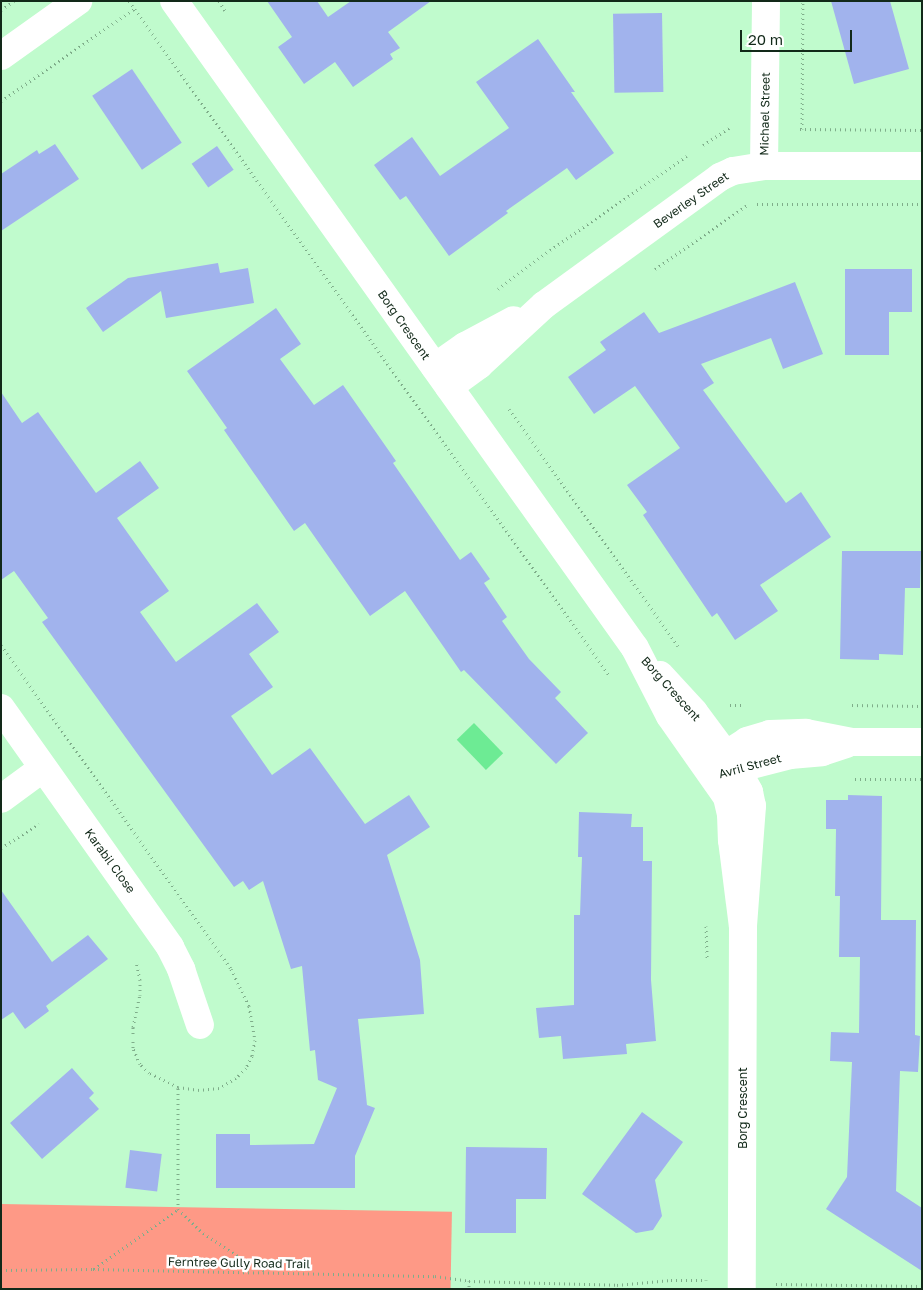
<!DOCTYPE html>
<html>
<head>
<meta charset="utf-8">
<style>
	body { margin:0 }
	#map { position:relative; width:923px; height:1290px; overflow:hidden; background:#c0fbcd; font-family:"Golos Text",sans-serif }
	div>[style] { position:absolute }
	.green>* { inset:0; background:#fe9986; transform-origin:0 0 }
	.water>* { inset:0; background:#6deb94; transform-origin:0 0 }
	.building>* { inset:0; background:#a1b3ed; transform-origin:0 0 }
	.path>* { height:3px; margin-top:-1.5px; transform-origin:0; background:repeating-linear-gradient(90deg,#7fad8a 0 1px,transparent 0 5px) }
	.minor>* { height:28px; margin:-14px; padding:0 14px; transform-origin:14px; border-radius:14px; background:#fff }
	span { translate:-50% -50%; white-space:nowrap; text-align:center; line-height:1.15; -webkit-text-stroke:5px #fff; paint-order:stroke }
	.street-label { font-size:12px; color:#122919 }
	.frame { position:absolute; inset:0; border:2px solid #122919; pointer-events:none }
	.scale { position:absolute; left:740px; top:30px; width:112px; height:22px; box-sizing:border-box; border:2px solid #122919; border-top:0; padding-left:6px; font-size:15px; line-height:18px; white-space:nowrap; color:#122919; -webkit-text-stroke:4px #fff; paint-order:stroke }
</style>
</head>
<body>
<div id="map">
	<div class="green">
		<i style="left:1px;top:1204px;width:451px;height:85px;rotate:1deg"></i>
	</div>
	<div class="water">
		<i style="left:474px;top:723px;width:42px;height:24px;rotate:46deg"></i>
	</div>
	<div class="building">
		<i style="clip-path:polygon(267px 1px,317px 1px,328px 17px,351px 1px,431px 1px,388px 32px,400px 48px,390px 54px,393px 59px,353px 87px,335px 62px,304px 84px,278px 47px,292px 37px)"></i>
		<i style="clip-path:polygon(831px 1px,890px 1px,909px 69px,854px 84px)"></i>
		<i style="left:662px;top:13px;width:79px;height:49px;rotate:89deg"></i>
		<i style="clip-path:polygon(538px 39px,575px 92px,571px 92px,614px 153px,576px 180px,567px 168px,506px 211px,508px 213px,449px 256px,406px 196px,400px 200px,374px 165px,412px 137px,440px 176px,509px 128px,476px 82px)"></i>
		<i style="left:132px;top:69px;width:89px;height:48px;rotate:56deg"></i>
		<i style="clip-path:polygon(55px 144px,79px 179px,1px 231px,1px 174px,37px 150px,39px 154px)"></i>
		<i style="left:217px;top:146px;width:29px;height:31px;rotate:55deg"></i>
		<i style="clip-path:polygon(218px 263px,220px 273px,248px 268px,254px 303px,166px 318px,161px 291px,103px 332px,86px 308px,128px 278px)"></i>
		<i style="clip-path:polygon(845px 269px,912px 269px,912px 312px,889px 312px,889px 355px,845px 355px)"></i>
		<i style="clip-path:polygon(795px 282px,823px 354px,783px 369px,771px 338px,701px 364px,714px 383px,703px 390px,786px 503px,801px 492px,831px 537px,760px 585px,778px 611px,735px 640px,717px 613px,712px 617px,643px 515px,647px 512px,627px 485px,680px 448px,635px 386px,594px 414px,568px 377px,606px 350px,600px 342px,644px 312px,659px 333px)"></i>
		<i style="clip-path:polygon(276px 308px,301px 344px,280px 359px,314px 405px,343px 385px,396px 461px,393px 463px,460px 560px,471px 552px,490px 579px,484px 583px,507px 617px,502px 621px,529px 659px,561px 692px,555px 698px,588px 733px,556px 764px,464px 670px,461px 672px,405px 591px,370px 616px,305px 523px,294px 531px,224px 430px,227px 428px,187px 371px)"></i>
		<i style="clip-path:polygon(1px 392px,22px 423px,38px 412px,96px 493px,140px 461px,159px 488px,117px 518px,169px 591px,140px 612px,176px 662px,257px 603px,279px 632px,249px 654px,273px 687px,231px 716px,272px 775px,310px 748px,365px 824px,409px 795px,430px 827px,387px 855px,420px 960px,424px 1014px,358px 1019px,367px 1105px,375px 1108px,355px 1156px,355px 1188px,216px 1188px,216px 1134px,250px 1134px,250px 1145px,314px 1144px,337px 1088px,318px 1080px,315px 1050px,310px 1051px,302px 966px,291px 969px,263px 881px,249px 890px,243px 881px,234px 887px,42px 622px,48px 618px,14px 571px,1px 580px)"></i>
		<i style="clip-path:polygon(842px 551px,921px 551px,920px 588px,905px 588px,903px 655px,879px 654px,879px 660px,840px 659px)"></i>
		<i style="clip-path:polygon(848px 795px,882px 796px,881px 920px,916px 920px,915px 1035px,920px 1036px,918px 1072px,900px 1071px,896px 1191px,922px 1208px,922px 1271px,826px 1209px,847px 1177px,852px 1062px,830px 1061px,831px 1032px,859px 1033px,860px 957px,839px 957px,840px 896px,835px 896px,836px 829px,826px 829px,826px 800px,848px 800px)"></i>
		<i style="clip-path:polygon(579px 812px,632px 814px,631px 827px,643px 827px,643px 861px,652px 861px,651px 980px,656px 1041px,626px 1044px,627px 1054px,563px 1059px,561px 1036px,539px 1038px,536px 1008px,574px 1005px,574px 915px,580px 915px,582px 857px,578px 857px)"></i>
		<i style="clip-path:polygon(1px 890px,52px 962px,88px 935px,108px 959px,46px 1006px,49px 1011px,25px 1029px,13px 1012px,1px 1020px)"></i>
		<i style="clip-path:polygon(72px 1068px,94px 1093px,89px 1098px,99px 1109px,42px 1159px,10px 1123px)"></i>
		<i style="clip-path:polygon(642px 1112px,683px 1142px,655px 1180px,662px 1216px,653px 1230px,636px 1233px,582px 1194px)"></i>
		<i style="clip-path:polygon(466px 1147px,547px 1148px,546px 1199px,516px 1199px,516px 1233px,465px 1233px)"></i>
		<i style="left:130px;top:1150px;width:32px;height:38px;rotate:7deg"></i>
	</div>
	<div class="path">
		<i style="left:129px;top:1px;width:827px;rotate:54.54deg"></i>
		<i style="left:219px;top:1px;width:13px;rotate:58deg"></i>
		<i style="left:1px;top:10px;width:16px;rotate:-35deg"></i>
		<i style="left:1px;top:101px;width:162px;rotate:-34.7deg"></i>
		<i style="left:800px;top:129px;width:122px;rotate:0.5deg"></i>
		<i style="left:802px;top:129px;width:128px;rotate:-89.6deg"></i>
		<i style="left:703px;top:145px;width:33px;rotate:-33deg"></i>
		<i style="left:757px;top:204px;width:165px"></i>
		<i style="left:655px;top:269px;width:114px;rotate:-34.7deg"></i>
		<i style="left:498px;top:289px;width:65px;rotate:-36.9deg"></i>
		<i style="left:550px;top:250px;width:166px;rotate:-34.5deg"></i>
		<i style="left:509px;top:409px;width:291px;rotate:54.5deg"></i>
		<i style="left:1px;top:645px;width:397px;rotate:54.6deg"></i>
		<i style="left:231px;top:969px;width:41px;rotate:64.1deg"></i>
		<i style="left:249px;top:1006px;width:35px;rotate:80deg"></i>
		<i style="left:255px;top:1040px;width:16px;rotate:101deg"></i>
		<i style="left:252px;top:1056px;width:13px;rotate:117deg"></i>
		<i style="left:246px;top:1068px;width:14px;rotate:135deg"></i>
		<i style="left:236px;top:1078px;width:20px;rotate:150deg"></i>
		<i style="left:219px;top:1088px;width:20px;rotate:174deg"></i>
		<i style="left:199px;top:1090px;width:21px;rotate:-172deg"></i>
		<i style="left:178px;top:1087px;width:32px;rotate:-154deg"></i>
		<i style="left:149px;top:1073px;width:13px;rotate:-135deg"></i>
		<i style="left:140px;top:1064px;width:17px;rotate:-114deg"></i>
		<i style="left:133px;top:1048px;width:21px;rotate:-90deg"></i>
		<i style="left:133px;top:1027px;width:33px;rotate:-78deg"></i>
		<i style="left:140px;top:995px;width:15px;rotate:-90deg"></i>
		<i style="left:140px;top:980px;width:19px;rotate:-102deg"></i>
		<i style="left:730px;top:705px;width:14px"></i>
		<i style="left:852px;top:705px;width:70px;rotate:0.8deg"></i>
		<i style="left:855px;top:779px;width:67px"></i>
		<i style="left:1px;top:848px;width:45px;rotate:-32.3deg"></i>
		<i style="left:706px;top:926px;width:34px;rotate:88deg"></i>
		<i style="left:178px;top:1209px;width:35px;rotate:44deg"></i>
		<i style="left:203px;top:1233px;width:45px;rotate:33.3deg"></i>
		<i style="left:241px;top:1258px;width:30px;rotate:28deg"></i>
		<i style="left:94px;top:1269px;width:103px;rotate:-35.5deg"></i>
		<i style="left:178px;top:1209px;width:122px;rotate:-90deg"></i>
		<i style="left:1px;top:1270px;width:92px;rotate:-0.6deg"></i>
		<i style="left:93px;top:1269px;width:342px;rotate:1.2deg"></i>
		<i style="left:435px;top:1276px;width:34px;rotate:8deg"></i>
		<i style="left:469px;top:1281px;width:8px;rotate:90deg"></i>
		<i style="left:469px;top:1281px;width:148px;rotate:1.5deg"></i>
		<i style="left:617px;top:1285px;width:54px;rotate:-5.3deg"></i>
		<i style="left:671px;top:1280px;width:35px"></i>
		<i style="left:706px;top:1280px;width:1px;rotate:-90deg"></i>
		<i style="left:776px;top:1284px;width:146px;rotate:0.8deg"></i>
	</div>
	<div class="minor">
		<i style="left:174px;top:1px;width:794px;rotate:54.53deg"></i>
		<i style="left:635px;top:648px;width:76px;rotate:62.8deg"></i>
		<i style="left:670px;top:716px;width:99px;rotate:54.9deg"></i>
		<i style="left:727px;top:797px;width:17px;rotate:77deg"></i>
		<i style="left:731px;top:814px;width:26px;rotate:88deg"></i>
		<i style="left:732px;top:840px;width:88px;rotate:82.8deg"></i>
		<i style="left:1px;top:56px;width:95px;rotate:-35.5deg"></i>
		<i style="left:764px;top:166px;width:165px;rotate:-89.3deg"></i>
		<i style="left:435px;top:367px;width:37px;rotate:-35deg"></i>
		<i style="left:465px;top:346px;width:55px;rotate:-28deg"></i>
		<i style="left:449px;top:387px;width:37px;rotate:-36deg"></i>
		<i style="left:479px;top:365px;width:88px;rotate:-42.7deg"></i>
		<i style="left:544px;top:305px;width:218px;rotate:-36deg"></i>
		<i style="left:720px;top:177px;width:14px;rotate:-25deg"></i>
		<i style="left:733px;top:171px;width:31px;rotate:-9deg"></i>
		<i style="left:764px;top:166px;width:158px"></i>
		<i style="left:660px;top:675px;width:50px;rotate:47.4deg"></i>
		<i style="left:694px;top:712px;width:72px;rotate:53.4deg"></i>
		<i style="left:737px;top:770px;width:25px;rotate:61deg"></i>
		<i style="left:749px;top:792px;width:14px;rotate:78deg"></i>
		<i style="left:752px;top:806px;width:121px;rotate:94.3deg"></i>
		<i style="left:743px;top:927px;width:362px;rotate:90.2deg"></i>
		<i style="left:1px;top:708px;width:293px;rotate:54.7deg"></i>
		<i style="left:170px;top:947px;width:25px;rotate:63deg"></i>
		<i style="left:181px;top:969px;width:59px;rotate:71.3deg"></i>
		<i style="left:715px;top:770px;width:18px;rotate:-56deg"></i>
		<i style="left:725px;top:755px;width:26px;rotate:-32deg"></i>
		<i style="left:747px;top:741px;width:24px;rotate:-17deg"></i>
		<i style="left:770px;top:734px;width:36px;rotate:-2deg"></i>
		<i style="left:806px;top:733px;width:47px;rotate:11.1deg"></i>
		<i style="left:852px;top:742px;width:70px"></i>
		<i style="left:721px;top:773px;width:71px;rotate:-14.6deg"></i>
		<i style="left:790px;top:755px;width:32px;rotate:-5deg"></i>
		<i style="left:822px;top:752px;width:25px;rotate:-18deg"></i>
		<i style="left:1px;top:799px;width:52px;rotate:-36.4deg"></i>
	</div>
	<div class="street-label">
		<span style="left:765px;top:114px;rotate:-89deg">Michael Street</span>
		<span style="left:691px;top:200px;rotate:-35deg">Beverley Street</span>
		<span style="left:404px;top:325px;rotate:55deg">Borg Crescent</span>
		<span style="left:671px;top:689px;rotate:48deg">Borg Crescent</span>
		<span style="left:750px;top:766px;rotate:-15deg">Avril Street</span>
		<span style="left:110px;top:861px;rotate:54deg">Karabil Close</span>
		<span style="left:743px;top:1108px;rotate:-90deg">Borg Crescent</span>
		<span style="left:239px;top:1263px;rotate:1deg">Ferntree Gully Road Trail</span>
	</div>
	<div class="frame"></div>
	<div class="scale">20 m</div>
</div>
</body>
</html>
